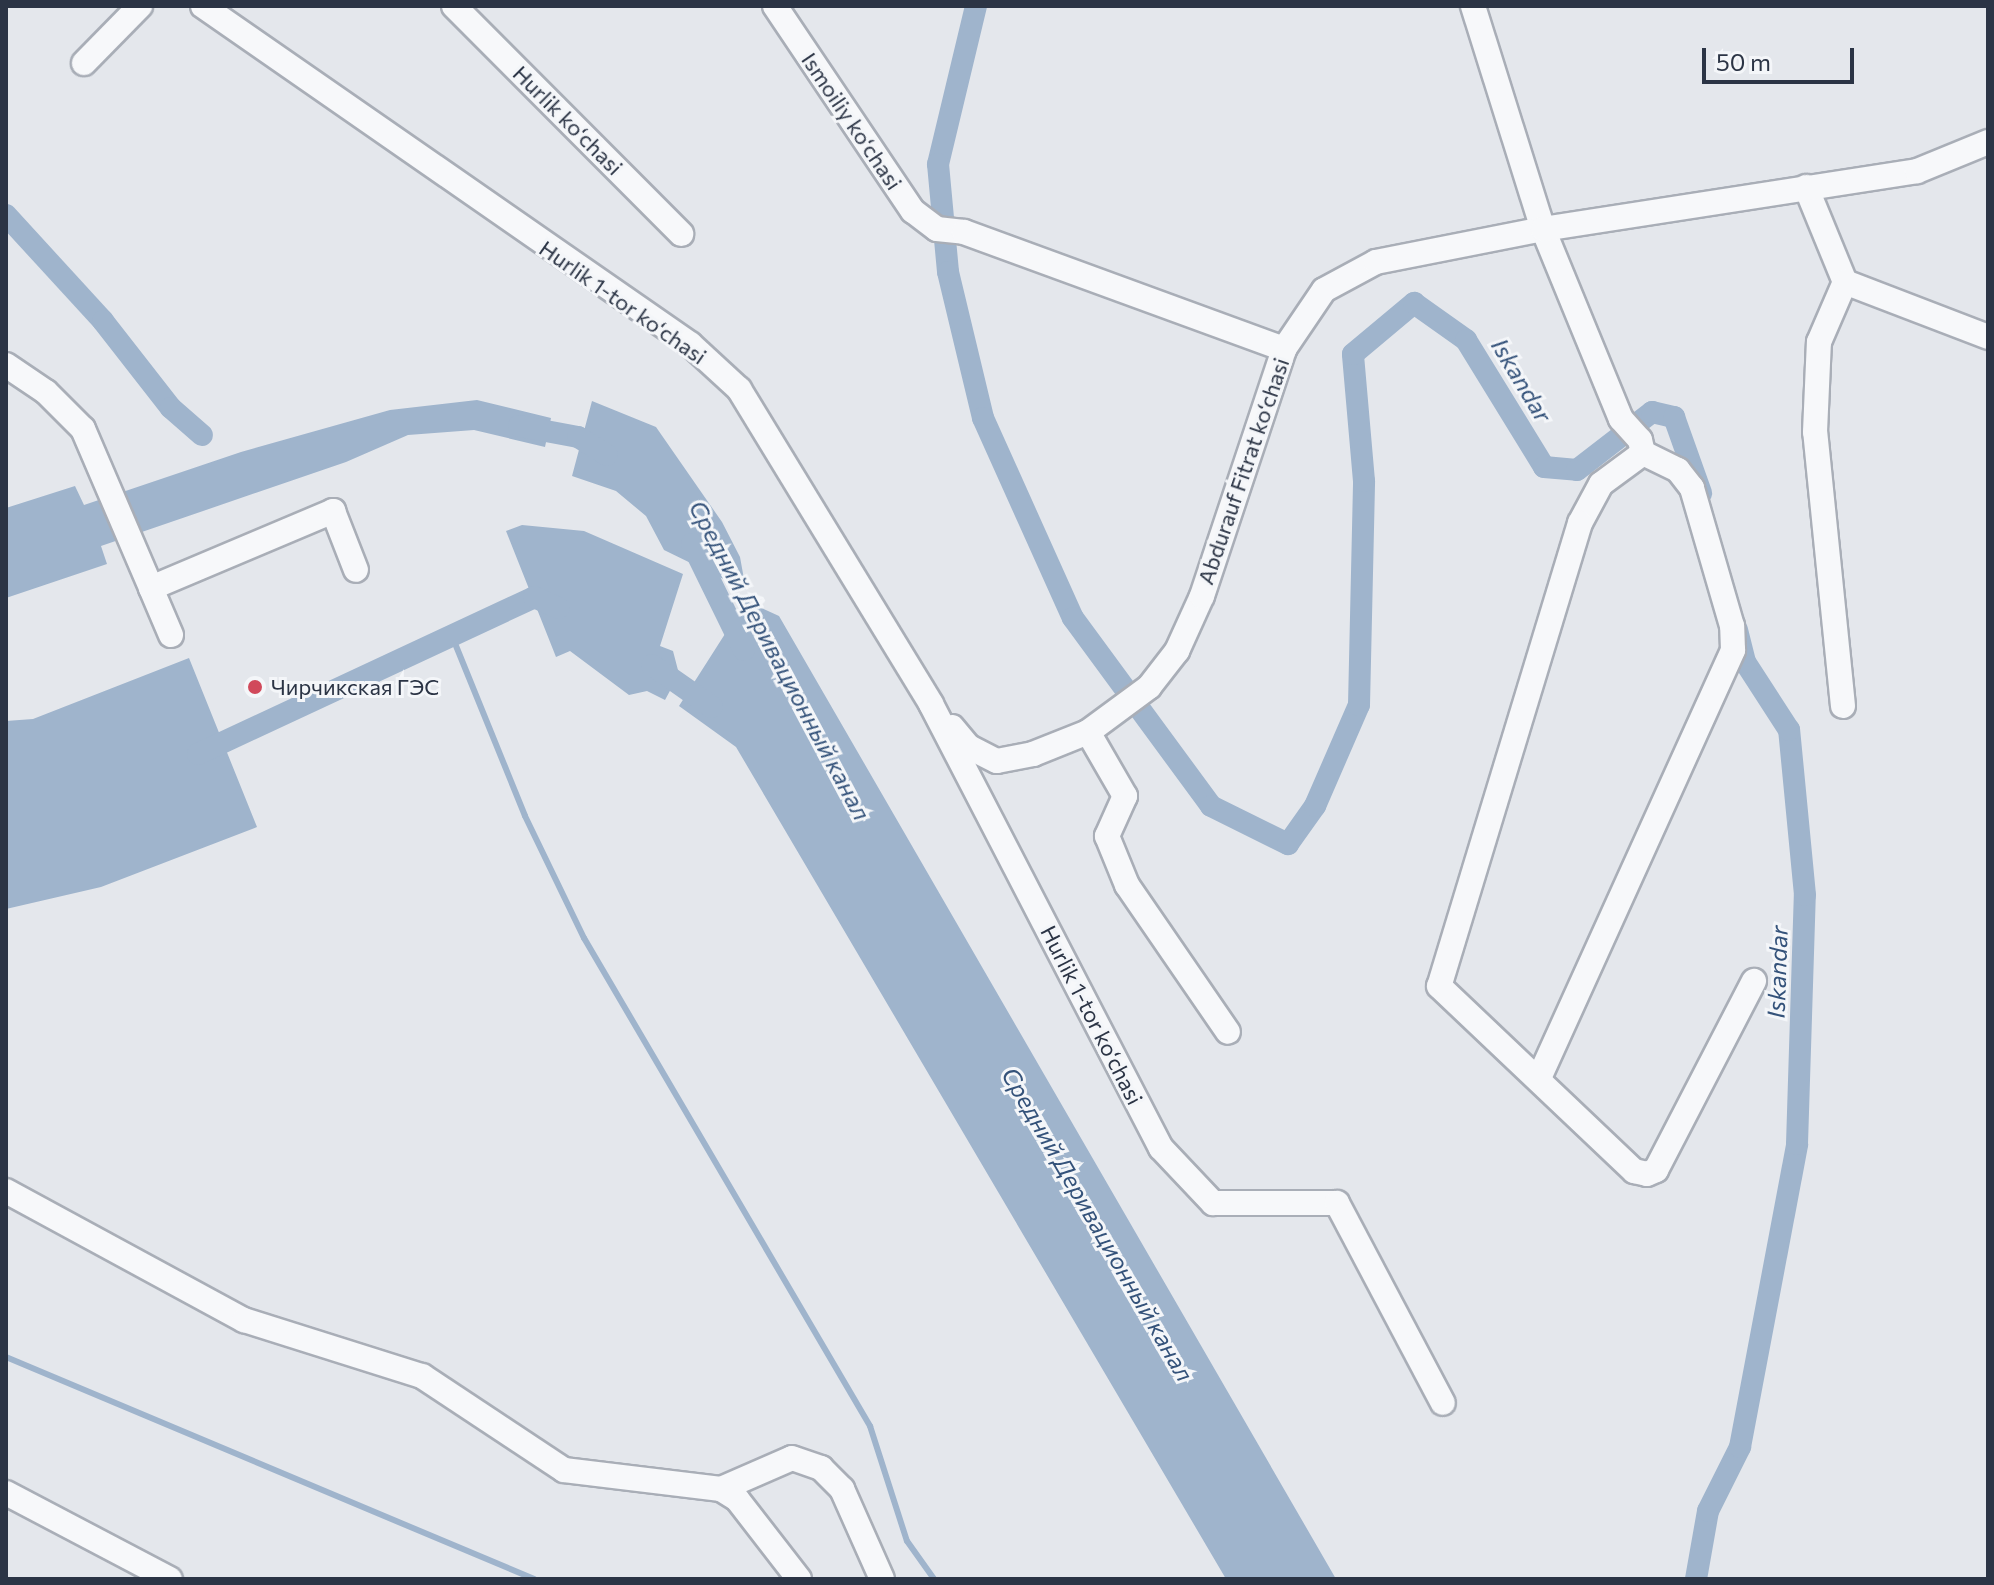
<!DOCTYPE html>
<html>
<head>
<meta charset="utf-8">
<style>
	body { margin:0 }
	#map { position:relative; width:1994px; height:1585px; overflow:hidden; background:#e4e7ec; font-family:Commissioner,sans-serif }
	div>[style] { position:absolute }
	.water>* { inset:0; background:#9fb4cc }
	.stream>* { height:6px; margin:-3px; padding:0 3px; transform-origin:3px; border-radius:3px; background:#9fb4cc }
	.canal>* { height:22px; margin:-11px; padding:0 11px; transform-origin:11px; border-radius:11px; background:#9fb4cc }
	.roads { filter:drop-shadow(2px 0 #a9aeb7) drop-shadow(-2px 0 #a9aeb7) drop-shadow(0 2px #a9aeb7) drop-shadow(0 -2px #a9aeb7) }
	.minor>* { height:24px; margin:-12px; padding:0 12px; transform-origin:12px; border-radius:12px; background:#f7f8fa }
	.dots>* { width:22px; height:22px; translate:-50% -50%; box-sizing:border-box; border:4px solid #f4f6f9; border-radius:50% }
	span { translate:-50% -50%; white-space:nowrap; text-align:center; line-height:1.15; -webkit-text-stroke:6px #f4f6f9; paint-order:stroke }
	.street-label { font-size:22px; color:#2b3445 }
	.poi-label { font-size:22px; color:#2b3445 }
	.left { translate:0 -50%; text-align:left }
	.water-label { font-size:24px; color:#34527a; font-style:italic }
	.frame { position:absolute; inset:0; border:8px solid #2b3445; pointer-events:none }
	.scale { position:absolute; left:1702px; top:48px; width:152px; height:36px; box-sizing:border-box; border:4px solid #2b3445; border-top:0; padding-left:10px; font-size:24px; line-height:28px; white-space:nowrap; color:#2b3445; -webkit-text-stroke:6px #f4f6f9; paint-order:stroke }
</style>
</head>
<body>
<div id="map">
	<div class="water">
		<i style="clip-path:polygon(477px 400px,551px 418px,545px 447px,474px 430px,408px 435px,346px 462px,101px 546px,107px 564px,6px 598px,6px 508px,75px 486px,84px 505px,241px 452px,390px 410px)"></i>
		<i style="clip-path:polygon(592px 401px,656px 427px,722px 522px,740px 557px,746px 590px,664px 550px,646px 516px,616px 491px,572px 476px)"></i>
		<i style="clip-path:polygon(522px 525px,584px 531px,683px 574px,660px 646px,673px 651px,679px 674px,665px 700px,647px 691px,629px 695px,570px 651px,556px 657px,506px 531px)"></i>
		<i style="clip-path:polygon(746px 601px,779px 616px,1336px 1579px,1226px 1579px,736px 747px,679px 706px)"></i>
		<i style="clip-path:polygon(189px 658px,257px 827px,101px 887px,6px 909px,6px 721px,33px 719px)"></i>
	</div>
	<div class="stream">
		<i style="left:452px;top:636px;width:194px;rotate:67.9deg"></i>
		<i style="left:525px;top:816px;width:136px;rotate:64.2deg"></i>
		<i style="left:584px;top:938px;width:566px;rotate:59.63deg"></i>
		<i style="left:870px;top:1426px;width:121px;rotate:72.2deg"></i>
		<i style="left:907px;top:1541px;width:47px;rotate:54.6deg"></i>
		<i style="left:6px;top:1357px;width:573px;rotate:22.8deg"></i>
	</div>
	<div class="canal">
		<i style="left:976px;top:6px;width:163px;rotate:103.5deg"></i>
		<i style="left:938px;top:164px;width:108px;rotate:84.7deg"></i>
		<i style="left:948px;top:272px;width:150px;rotate:76.5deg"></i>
		<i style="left:983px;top:418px;width:219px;rotate:65.8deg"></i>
		<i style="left:1073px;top:618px;width:233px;rotate:53.7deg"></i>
		<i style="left:1211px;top:806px;width:86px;rotate:26.3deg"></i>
		<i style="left:1288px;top:844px;width:47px;rotate:-54.6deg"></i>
		<i style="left:1315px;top:806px;width:110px;rotate:-66.5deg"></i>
		<i style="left:1359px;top:705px;width:224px;rotate:-88.7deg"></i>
		<i style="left:1364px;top:481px;width:127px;rotate:-95deg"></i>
		<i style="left:1353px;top:354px;width:80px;rotate:-39.9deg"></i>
		<i style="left:1414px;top:303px;width:64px;rotate:35.4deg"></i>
		<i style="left:1466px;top:340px;width:149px;rotate:58.4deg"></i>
		<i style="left:1544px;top:467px;width:33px;rotate:5deg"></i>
		<i style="left:1577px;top:470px;width:95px;rotate:-37.7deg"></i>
		<i style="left:1652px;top:412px;width:23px;rotate:13deg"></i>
		<i style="left:1674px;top:417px;width:81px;rotate:70.4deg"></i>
		<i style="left:6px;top:215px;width:144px;rotate:47.5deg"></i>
		<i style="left:103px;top:321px;width:110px;rotate:52deg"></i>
		<i style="left:171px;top:408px;width:41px;rotate:41.1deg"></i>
		<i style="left:519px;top:426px;width:60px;rotate:10.6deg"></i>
		<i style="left:578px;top:437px;width:34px;rotate:32deg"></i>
		<i style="left:692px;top:544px;width:118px;rotate:63.9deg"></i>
		<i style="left:652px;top:665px;width:73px;rotate:35deg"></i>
		<i style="left:198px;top:754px;width:371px;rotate:-25deg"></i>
		<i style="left:534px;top:597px;width:27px;rotate:24deg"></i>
		<i style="left:1696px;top:1579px;width:69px;rotate:-80deg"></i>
		<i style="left:1708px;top:1511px;width:72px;rotate:-63.4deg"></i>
		<i style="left:1740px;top:1447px;width:308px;rotate:-79.3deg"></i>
		<i style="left:1797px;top:1144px;width:249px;rotate:-88.2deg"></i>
		<i style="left:1805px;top:895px;width:166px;rotate:-95.5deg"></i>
		<i style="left:1789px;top:730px;width:81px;rotate:-122.9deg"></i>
		<i style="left:1745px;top:662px;width:33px;rotate:-104deg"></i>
	</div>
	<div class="roads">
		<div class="minor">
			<i style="left:203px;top:6px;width:593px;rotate:34.76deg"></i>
			<i style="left:690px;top:344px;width:67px;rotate:42.6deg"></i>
			<i style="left:739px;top:389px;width:369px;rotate:58.6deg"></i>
			<i style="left:931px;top:704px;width:500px;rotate:62.62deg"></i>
			<i style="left:1161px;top:1148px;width:76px;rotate:46.6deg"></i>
			<i style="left:1213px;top:1203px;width:124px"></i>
			<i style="left:1337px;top:1203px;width:226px;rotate:62.1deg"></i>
			<i style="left:454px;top:6px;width:322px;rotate:45.1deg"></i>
			<i style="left:775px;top:6px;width:247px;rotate:56.1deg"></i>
			<i style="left:913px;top:211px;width:30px;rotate:37deg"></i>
			<i style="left:937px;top:229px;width:27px;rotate:6deg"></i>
			<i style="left:964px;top:232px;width:341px;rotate:20.1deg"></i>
			<i style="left:1473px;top:6px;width:234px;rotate:72.6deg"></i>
			<i style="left:1543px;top:229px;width:205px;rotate:67.7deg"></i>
			<i style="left:1621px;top:419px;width:28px;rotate:48deg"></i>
			<i style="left:1640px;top:440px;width:13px;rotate:77deg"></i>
			<i style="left:1643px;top:453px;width:52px;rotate:143.6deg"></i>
			<i style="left:1601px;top:484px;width:44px;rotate:118.3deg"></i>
			<i style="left:1580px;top:523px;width:484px;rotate:106.9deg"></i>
			<i style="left:1439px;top:986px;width:269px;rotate:43.5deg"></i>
			<i style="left:1634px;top:1171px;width:13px;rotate:13deg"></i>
			<i style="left:1647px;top:1174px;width:10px;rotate:-24deg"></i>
			<i style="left:1656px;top:1170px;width:213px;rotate:-62.6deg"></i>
			<i style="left:84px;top:63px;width:80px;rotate:-45.5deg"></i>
			<i style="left:1806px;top:187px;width:103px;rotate:67.7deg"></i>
			<i style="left:1845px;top:282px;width:153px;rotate:21deg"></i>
			<i style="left:6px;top:365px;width:48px;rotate:34deg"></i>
			<i style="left:46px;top:392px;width:52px;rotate:45deg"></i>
			<i style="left:83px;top:429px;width:173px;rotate:66.8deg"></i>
			<i style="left:171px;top:635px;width:51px;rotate:-113.1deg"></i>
			<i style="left:151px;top:588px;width:198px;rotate:-22.9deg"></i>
			<i style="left:333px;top:511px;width:63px;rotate:68.7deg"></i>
			<i style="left:1843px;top:706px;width:275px;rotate:-95.8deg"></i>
			<i style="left:1815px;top:432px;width:90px;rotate:-87.5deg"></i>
			<i style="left:1819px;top:342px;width:65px;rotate:-66.6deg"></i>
			<i style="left:952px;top:727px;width:26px;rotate:50deg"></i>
			<i style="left:969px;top:747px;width:31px;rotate:27deg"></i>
			<i style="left:997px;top:761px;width:37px;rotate:-11deg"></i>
			<i style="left:1033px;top:754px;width:59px;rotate:-21.8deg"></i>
			<i style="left:1088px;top:732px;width:76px;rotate:-36.4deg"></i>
			<i style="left:1149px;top:687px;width:46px;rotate:-52.1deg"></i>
			<i style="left:1177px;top:651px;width:60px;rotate:-65.6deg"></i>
			<i style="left:1202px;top:596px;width:260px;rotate:-71.6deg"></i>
			<i style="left:1284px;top:349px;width:71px;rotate:-55.9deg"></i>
			<i style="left:1324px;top:290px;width:59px;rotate:-28.3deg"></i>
			<i style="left:1376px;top:262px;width:170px;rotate:-11.2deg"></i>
			<i style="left:1543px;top:229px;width:378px;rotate:-8.8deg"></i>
			<i style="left:1917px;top:171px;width:77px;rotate:-22.2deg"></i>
			<i style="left:1088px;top:732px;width:74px;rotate:60deg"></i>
			<i style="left:1125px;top:796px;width:44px;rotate:114.2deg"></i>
			<i style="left:1107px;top:836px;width:53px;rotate:67.8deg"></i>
			<i style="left:1127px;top:885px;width:178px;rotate:55.5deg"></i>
			<i style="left:1539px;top:1078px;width:470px;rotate:-65.6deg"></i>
			<i style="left:1733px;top:650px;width:24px;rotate:-92deg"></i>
			<i style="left:1732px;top:626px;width:144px;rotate:-106.2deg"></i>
			<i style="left:1692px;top:488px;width:23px;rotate:-128deg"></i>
			<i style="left:1678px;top:470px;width:39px;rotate:-154deg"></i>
			<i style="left:6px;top:1191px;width:271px;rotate:28.5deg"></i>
			<i style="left:244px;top:1320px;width:187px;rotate:17.5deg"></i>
			<i style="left:422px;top:1376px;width:170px;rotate:33.5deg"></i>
			<i style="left:564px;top:1470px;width:158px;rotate:6.9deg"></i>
			<i style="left:721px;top:1489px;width:19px;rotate:32deg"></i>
			<i style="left:737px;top:1499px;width:101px;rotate:52.2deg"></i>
			<i style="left:721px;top:1489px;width:77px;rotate:-23.6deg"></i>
			<i style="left:792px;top:1458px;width:31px;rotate:19deg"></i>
			<i style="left:821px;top:1468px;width:30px;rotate:45deg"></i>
			<i style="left:842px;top:1489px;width:98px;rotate:66deg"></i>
			<i style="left:6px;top:1493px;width:185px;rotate:27.7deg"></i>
		</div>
	</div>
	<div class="dots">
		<i style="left:255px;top:687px;background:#d1495b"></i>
	</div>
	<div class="street-label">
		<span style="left:568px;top:120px;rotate:45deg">Hurlik ko‘chasi</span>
		<span style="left:852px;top:121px;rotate:56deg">Ismoiliy ko‘chasi</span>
		<span style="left:623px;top:302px;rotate:35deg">Hurlik 1-tor ko‘chasi</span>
		<span style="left:1243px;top:471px;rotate:-71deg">Abdurauf Fitrat ko‘chasi</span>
		<span style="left:1092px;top:1015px;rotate:63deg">Hurlik 1-tor ko‘chasi</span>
	</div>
	<div class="poi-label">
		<span class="left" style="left:271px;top:687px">Чирчикская ГЭС</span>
	</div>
	<div class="water-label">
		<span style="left:1522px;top:380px;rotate:59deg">Iskandar</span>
		<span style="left:780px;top:660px;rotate:62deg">Средний Деривационный канал</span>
		<span style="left:1777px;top:972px;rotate:-88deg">Iskandar</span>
		<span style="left:1098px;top:1224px;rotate:60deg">Средний Деривационный канал</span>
	</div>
	<div class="frame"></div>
	<div class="scale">50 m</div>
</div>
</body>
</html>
